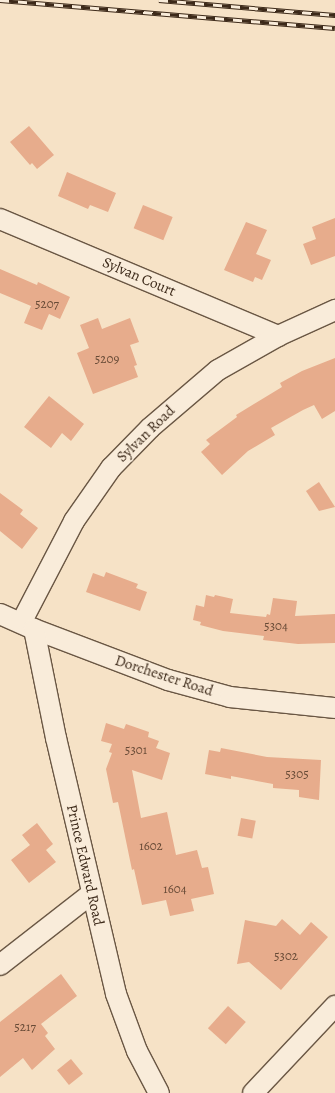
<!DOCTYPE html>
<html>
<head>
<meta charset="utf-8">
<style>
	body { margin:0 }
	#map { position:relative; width:335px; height:1093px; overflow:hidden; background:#f6e2c6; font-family:Alegreya,serif }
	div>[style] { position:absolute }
	.building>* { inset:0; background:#e7ac8c; transform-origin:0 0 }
	.roads { filter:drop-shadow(1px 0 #6a5744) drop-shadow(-1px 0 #6a5744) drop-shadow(0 1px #6a5744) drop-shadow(0 -1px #6a5744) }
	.street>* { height:20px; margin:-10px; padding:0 10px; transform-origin:10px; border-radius:10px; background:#f9ecda }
	.rail>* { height:4.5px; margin-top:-2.25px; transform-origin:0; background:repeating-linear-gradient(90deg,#f9ecda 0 9px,#3c2919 0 18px); box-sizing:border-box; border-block:1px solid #3c2919 }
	span { translate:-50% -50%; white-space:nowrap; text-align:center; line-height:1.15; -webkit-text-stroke:3px #f9ecda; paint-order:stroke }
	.number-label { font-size:13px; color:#674a36 }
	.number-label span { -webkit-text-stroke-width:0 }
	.street-label { font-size:15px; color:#3c2919 }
</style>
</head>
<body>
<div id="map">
	<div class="building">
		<i style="clip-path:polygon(29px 126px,54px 155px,37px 169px,32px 163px,30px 165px,10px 142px)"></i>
		<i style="clip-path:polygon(67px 172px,116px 193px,108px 212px,90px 205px,88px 209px,58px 196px)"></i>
		<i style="left:143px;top:205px;width:32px;height:25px;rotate:22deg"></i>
		<i style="clip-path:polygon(335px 218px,335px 256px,311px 265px,303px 244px,316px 239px,312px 227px)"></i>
		<i style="clip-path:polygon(246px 222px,267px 230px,256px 254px,271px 260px,262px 280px,255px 277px,253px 282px,224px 270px)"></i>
		<i style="clip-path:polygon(0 269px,37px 285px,38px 282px,70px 297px,60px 319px,49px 314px,42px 330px,24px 323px,31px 306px,0 293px)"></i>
		<i style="clip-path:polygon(98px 318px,102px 329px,130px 318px,139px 342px,130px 345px,137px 365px,134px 366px,138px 377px,93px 394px,77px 353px,89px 348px,80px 325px)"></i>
		<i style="clip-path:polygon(335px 358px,335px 411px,322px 419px,314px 405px,303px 410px,271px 428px,275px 435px,248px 451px,222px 475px,201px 452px,210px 444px,206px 440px,237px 417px,236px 415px,282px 387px,280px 383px,302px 371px)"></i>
		<i style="clip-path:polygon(49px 396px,84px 424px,71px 441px,62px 433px,51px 448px,24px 427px)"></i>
		<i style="clip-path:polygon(319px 482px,335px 507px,319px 511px,306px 491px)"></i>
		<i style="clip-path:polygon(0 493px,23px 510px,20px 514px,38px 528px,22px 549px,0 531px)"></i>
		<i style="clip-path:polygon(106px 572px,138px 584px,136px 588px,147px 592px,140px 611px,86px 592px,93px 573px,104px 577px)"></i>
		<i style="clip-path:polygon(206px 595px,214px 597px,215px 595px,233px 599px,230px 613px,266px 617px,267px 614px,270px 615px,273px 598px,297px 601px,295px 616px,335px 614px,335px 643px,298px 644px,263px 640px,264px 636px,223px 631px,200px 625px,201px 622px,193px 620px,196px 605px,204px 607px)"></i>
		<i style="clip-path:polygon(106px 723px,124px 729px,126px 724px,149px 732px,148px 737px,159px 741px,156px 748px,170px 753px,162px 780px,132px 770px,141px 818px,167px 812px,176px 855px,197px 850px,202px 868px,208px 867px,214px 894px,191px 899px,194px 911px,170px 916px,166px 900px,142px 905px,134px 869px,132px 870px,118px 802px,113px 803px,106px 769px,112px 753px,109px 752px,112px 744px,101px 741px)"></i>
		<i style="clip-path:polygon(221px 748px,267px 757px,321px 760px,319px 800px,299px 797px,299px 790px,273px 788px,273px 784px,231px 776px,231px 779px,205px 774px,209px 750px,220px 752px)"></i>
		<i style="left:241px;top:818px;width:15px;height:18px;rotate:11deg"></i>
		<i style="clip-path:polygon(37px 823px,53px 844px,46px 850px,56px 862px,29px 883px,11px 860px,30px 845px,22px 835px)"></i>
		<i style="clip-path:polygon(282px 919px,300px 935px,311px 922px,328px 937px,281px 990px,249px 962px,237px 964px,245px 920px,276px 926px)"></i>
		<i style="clip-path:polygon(61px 974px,77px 996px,41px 1024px,48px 1033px,45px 1036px,55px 1049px,32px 1070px,23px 1058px,0 1077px,0 1022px)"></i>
		<i style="left:228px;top:1006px;width:24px;height:30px;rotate:42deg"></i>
		<i style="left:71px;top:1059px;width:19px;height:18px;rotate:51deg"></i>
	</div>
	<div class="roads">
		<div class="street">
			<i style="left:0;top:219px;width:302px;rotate:22.8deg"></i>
			<i style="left:0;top:614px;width:37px;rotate:24deg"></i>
			<i style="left:34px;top:629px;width:143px;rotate:20.8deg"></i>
			<i style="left:168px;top:680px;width:64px;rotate:15.3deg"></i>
			<i style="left:230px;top:697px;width:106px;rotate:6deg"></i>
			<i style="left:21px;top:623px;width:115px;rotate:-62.5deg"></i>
			<i style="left:74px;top:521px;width:65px;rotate:-55.1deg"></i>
			<i style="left:111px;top:468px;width:56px;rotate:-45.7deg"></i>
			<i style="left:150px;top:428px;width:89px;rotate:-40.5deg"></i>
			<i style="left:218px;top:370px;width:69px;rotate:-29.5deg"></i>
			<i style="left:278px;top:336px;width:63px;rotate:-24.5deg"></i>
			<i style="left:34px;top:629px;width:111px;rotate:78.6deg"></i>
			<i style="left:56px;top:738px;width:263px;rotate:76.8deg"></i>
			<i style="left:116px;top:994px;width:61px;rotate:69.8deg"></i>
			<i style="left:137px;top:1051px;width:47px;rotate:62.4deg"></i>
			<i style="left:0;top:965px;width:115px;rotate:-38deg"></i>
			<i style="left:253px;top:1093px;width:120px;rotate:-46.7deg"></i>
		</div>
	</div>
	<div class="rail">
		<i style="left:0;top:0;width:336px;rotate:4.8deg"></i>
		<i style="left:159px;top:0;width:177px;rotate:4.9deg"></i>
	</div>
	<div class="number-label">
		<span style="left:47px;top:304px">5207</span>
		<span style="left:107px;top:359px">5209</span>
		<span style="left:276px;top:626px">5304</span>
		<span style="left:136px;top:750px">5301</span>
		<span style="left:297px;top:774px">5305</span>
		<span style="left:151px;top:846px">1602</span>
		<span style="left:175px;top:889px">1604</span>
		<span style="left:286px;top:956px">5302</span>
		<span style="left:25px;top:1027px">5217</span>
	</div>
	<div class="street-label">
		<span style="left:139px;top:277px;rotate:23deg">Sylvan Court</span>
		<span style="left:146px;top:434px;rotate:-44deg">Sylvan Road</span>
		<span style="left:164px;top:676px;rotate:18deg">Dorchester Road</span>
		<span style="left:85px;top:865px;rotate:77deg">Prince Edward Road</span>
	</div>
</div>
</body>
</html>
